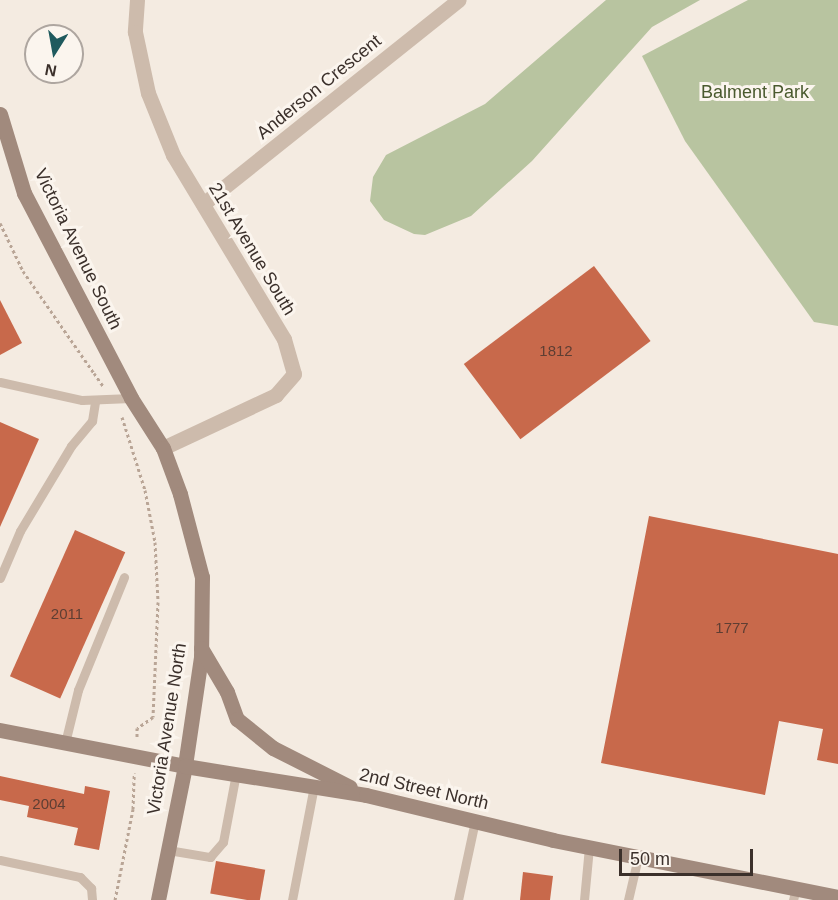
<!DOCTYPE html>
<html>
<head>
<meta charset="utf-8">
<style>
	body { margin:0 }
	#map { position:relative; width:838px; height:900px; overflow:hidden; background:#f4ebe1; font-family:Helvetica,sans-serif }
	div>[style] { position:absolute }
	.green>* { inset:0; background:#b8c4a0 }
	.building>* { inset:0; background:#c8694b; transform-origin:0 0 }
	.path>* { height:3px; margin-top:-1.5px; transform-origin:0; background:repeating-linear-gradient(90deg,#b9a596 0 3px,transparent 0 6px) }
	.lane>* { height:9px; margin:-4.5px; padding:0 4.5px; transform-origin:4.5px; border-radius:4.5px; background:#cdbbac }
	.street>* { height:15px; margin:-7.5px; padding:0 7.5px; transform-origin:7.5px; border-radius:7.5px; background:#cdbbac }
	.secondary>* { height:15px; margin:-7.5px; padding:0 7.5px; transform-origin:7.5px; border-radius:7.5px; background:#a18a7d }
	span { translate:-50% -50%; white-space:nowrap; text-align:center; line-height:1.15; -webkit-text-stroke:6px #fbf5ee; paint-order:stroke }
	.number-label { font-size:15px; color:#5e3e33 }
	.number-label span { -webkit-text-stroke-width:0 }
	.street-label { font-size:18px; color:#3b302b }
	.park-label { font-size:18px; color:#4a5a2e }
	.north { position:absolute; left:24px; top:24px; width:60px; height:60px; box-sizing:border-box; background:#fbf5ee; border:2px solid #aea6a0; border-radius:50%; rotate:191deg; font-size:16px; font-weight:700; line-height:24px; text-align:center; color:#3b302b }
	.north::after { content:''; display:block; margin:auto; width:21px; height:27px; background:#1f5a5e; clip-path:polygon(50% 0,100% 100%,50% 72%,0 100%) }
	.scale { position:absolute; left:619px; top:849px; width:134px; height:27px; box-sizing:border-box; border:3px solid #3b302b; border-top:0; padding-left:8px; font-size:18px; line-height:21px; white-space:nowrap; color:#3b302b; -webkit-text-stroke:4px #fbf5ee; paint-order:stroke }
</style>
</head>
<body>
<div id="map">
	<div class="green">
		<i style="clip-path:polygon(606px 0,700px 0,652px 27px,532px 161px,471px 216px,425px 235px,414px 234px,384px 220px,370px 201px,373px 177px,386px 155px,485px 104px)"></i>
		<i style="clip-path:polygon(748px 0,838px 0,838px 326px,814px 322px,685px 141px,642px 56px)"></i>
	</div>
	<div class="building">
		<i style="left:594px;top:266px;width:94px;height:163px;rotate:53deg"></i>
		<i style="clip-path:polygon(0 300px,22px 343px,0 355px)"></i>
		<i style="clip-path:polygon(0 422px,39px 439px,0 527px)"></i>
		<i style="clip-path:polygon(649px 516px,838px 554px,838px 764px,817px 760px,823px 729px,779px 721px,765px 795px,601px 763px)"></i>
		<i style="left:75px;top:530px;width:55px;height:160px;rotate:24deg"></i>
		<i style="clip-path:polygon(0 776px,84px 794px,85px 786px,110px 791px,99px 850px,74px 845px,78px 828px,27px 817px,29px 806px,0 800px)"></i>
		<i style="left:216px;top:861px;width:50px;height:33px;rotate:10deg"></i>
		<i style="clip-path:polygon(523px 872px,553px 876px,550px 900px,520px 900px)"></i>
	</div>
	<div class="path">
		<i style="left:0;top:223px;width:53px;rotate:64.4deg"></i>
		<i style="left:23px;top:271px;width:124px;rotate:55.2deg"></i>
		<i style="left:94px;top:373px;width:16px;rotate:55deg"></i>
		<i style="left:122px;top:417px;width:77px;rotate:72.5deg"></i>
		<i style="left:145px;top:490px;width:53px;rotate:79.1deg"></i>
		<i style="left:155px;top:542px;width:60px;rotate:87.1deg"></i>
		<i style="left:158px;top:602px;width:115px;rotate:92.5deg"></i>
		<i style="left:153px;top:717px;width:19px;rotate:145deg"></i>
		<i style="left:137px;top:728px;width:11px;rotate:90deg"></i>
		<i style="left:115px;top:900px;width:93px;rotate:-78.8deg"></i>
		<i style="left:133px;top:809px;width:36px;rotate:-88deg"></i>
	</div>
	<div class="lane">
		<i style="left:0;top:382px;width:84px;rotate:12.4deg"></i>
		<i style="left:82px;top:400px;width:49px;rotate:-2.3deg"></i>
		<i style="left:0;top:578px;width:51px;rotate:-66.9deg"></i>
		<i style="left:20px;top:531px;width:99px;rotate:-59deg"></i>
		<i style="left:71px;top:446px;width:33px;rotate:-50deg"></i>
		<i style="left:92px;top:421px;width:20px;rotate:-81deg"></i>
		<i style="left:65px;top:743px;width:55px;rotate:-76.2deg"></i>
		<i style="left:78px;top:690px;width:122px;rotate:-67.8deg"></i>
		<i style="left:168px;top:850px;width:43px;rotate:9.5deg"></i>
		<i style="left:210px;top:857px;width:20px;rotate:-49deg"></i>
		<i style="left:223px;top:842px;width:70px;rotate:-79.3deg"></i>
		<i style="left:0;top:860px;width:82px;rotate:12deg"></i>
		<i style="left:80px;top:877px;width:16px;rotate:45deg"></i>
		<i style="left:91px;top:888px;width:12px;rotate:85deg"></i>
		<i style="left:292px;top:900px;width:116px;rotate:-79.1deg"></i>
		<i style="left:458px;top:900px;width:81px;rotate:-77.9deg"></i>
		<i style="left:584px;top:900px;width:53px;rotate:-84.6deg"></i>
		<i style="left:628px;top:900px;width:44px;rotate:-76.9deg"></i>
		<i style="left:793px;top:900px;width:12px;rotate:-76deg"></i>
	</div>
	<div class="street">
		<i style="left:137px;top:0;width:32px;rotate:94deg"></i>
		<i style="left:135px;top:32px;width:62px;rotate:78deg"></i>
		<i style="left:148px;top:93px;width:67px;rotate:68deg"></i>
		<i style="left:173px;top:155px;width:215px;rotate:58.9deg"></i>
		<i style="left:284px;top:339px;width:36px;rotate:74deg"></i>
		<i style="left:294px;top:374px;width:28px;rotate:131deg"></i>
		<i style="left:276px;top:395px;width:125px;rotate:154.9deg"></i>
		<i style="left:203px;top:204px;width:327px;rotate:-38.6deg"></i>
	</div>
	<div class="secondary">
		<i style="left:0;top:114px;width:83px;rotate:73.1deg"></i>
		<i style="left:24px;top:193px;width:231px;rotate:62.4deg"></i>
		<i style="left:131px;top:398px;width:59px;rotate:57.4deg"></i>
		<i style="left:163px;top:448px;width:49px;rotate:69.7deg"></i>
		<i style="left:180px;top:494px;width:86px;rotate:75.2deg"></i>
		<i style="left:202px;top:577px;width:80px;rotate:90.7deg"></i>
		<i style="left:201px;top:657px;width:110px;rotate:98.4deg"></i>
		<i style="left:185px;top:766px;width:137px;rotate:101.4deg"></i>
		<i style="left:201px;top:648px;width:51px;rotate:59.4deg"></i>
		<i style="left:227px;top:692px;width:29px;rotate:70deg"></i>
		<i style="left:237px;top:719px;width:46px;rotate:38.9deg"></i>
		<i style="left:273px;top:748px;width:86px;rotate:26.9deg"></i>
		<i style="left:0;top:730px;width:188px;rotate:11deg"></i>
		<i style="left:185px;top:766px;width:183px;rotate:9.1deg"></i>
		<i style="left:366px;top:795px;width:192px;rotate:13.5deg"></i>
		<i style="left:553px;top:840px;width:291px;rotate:11.3deg"></i>
	</div>
	<div class="number-label">
		<span style="left:556px;top:351px">1812</span>
		<span style="left:67px;top:614px">2011</span>
		<span style="left:732px;top:628px">1777</span>
		<span style="left:49px;top:804px">2004</span>
	</div>
	<div class="street-label">
		<span style="left:319px;top:87px;rotate:-39deg">Anderson Crescent</span>
		<span style="left:78px;top:249px;rotate:64deg">Victoria Avenue South</span>
		<span style="left:252px;top:249px;rotate:59deg">21st Avenue South</span>
		<span style="left:167px;top:729px;rotate:-81deg">Victoria Avenue North</span>
		<span style="left:424px;top:789px;rotate:13deg">2nd Street North</span>
	</div>
	<div class="park-label">
		<span style="left:755px;top:92px">Balment Park</span>
	</div>
	<div class="north">N</div>
	<div class="scale">50 m</div>
</div>
</body>
</html>
